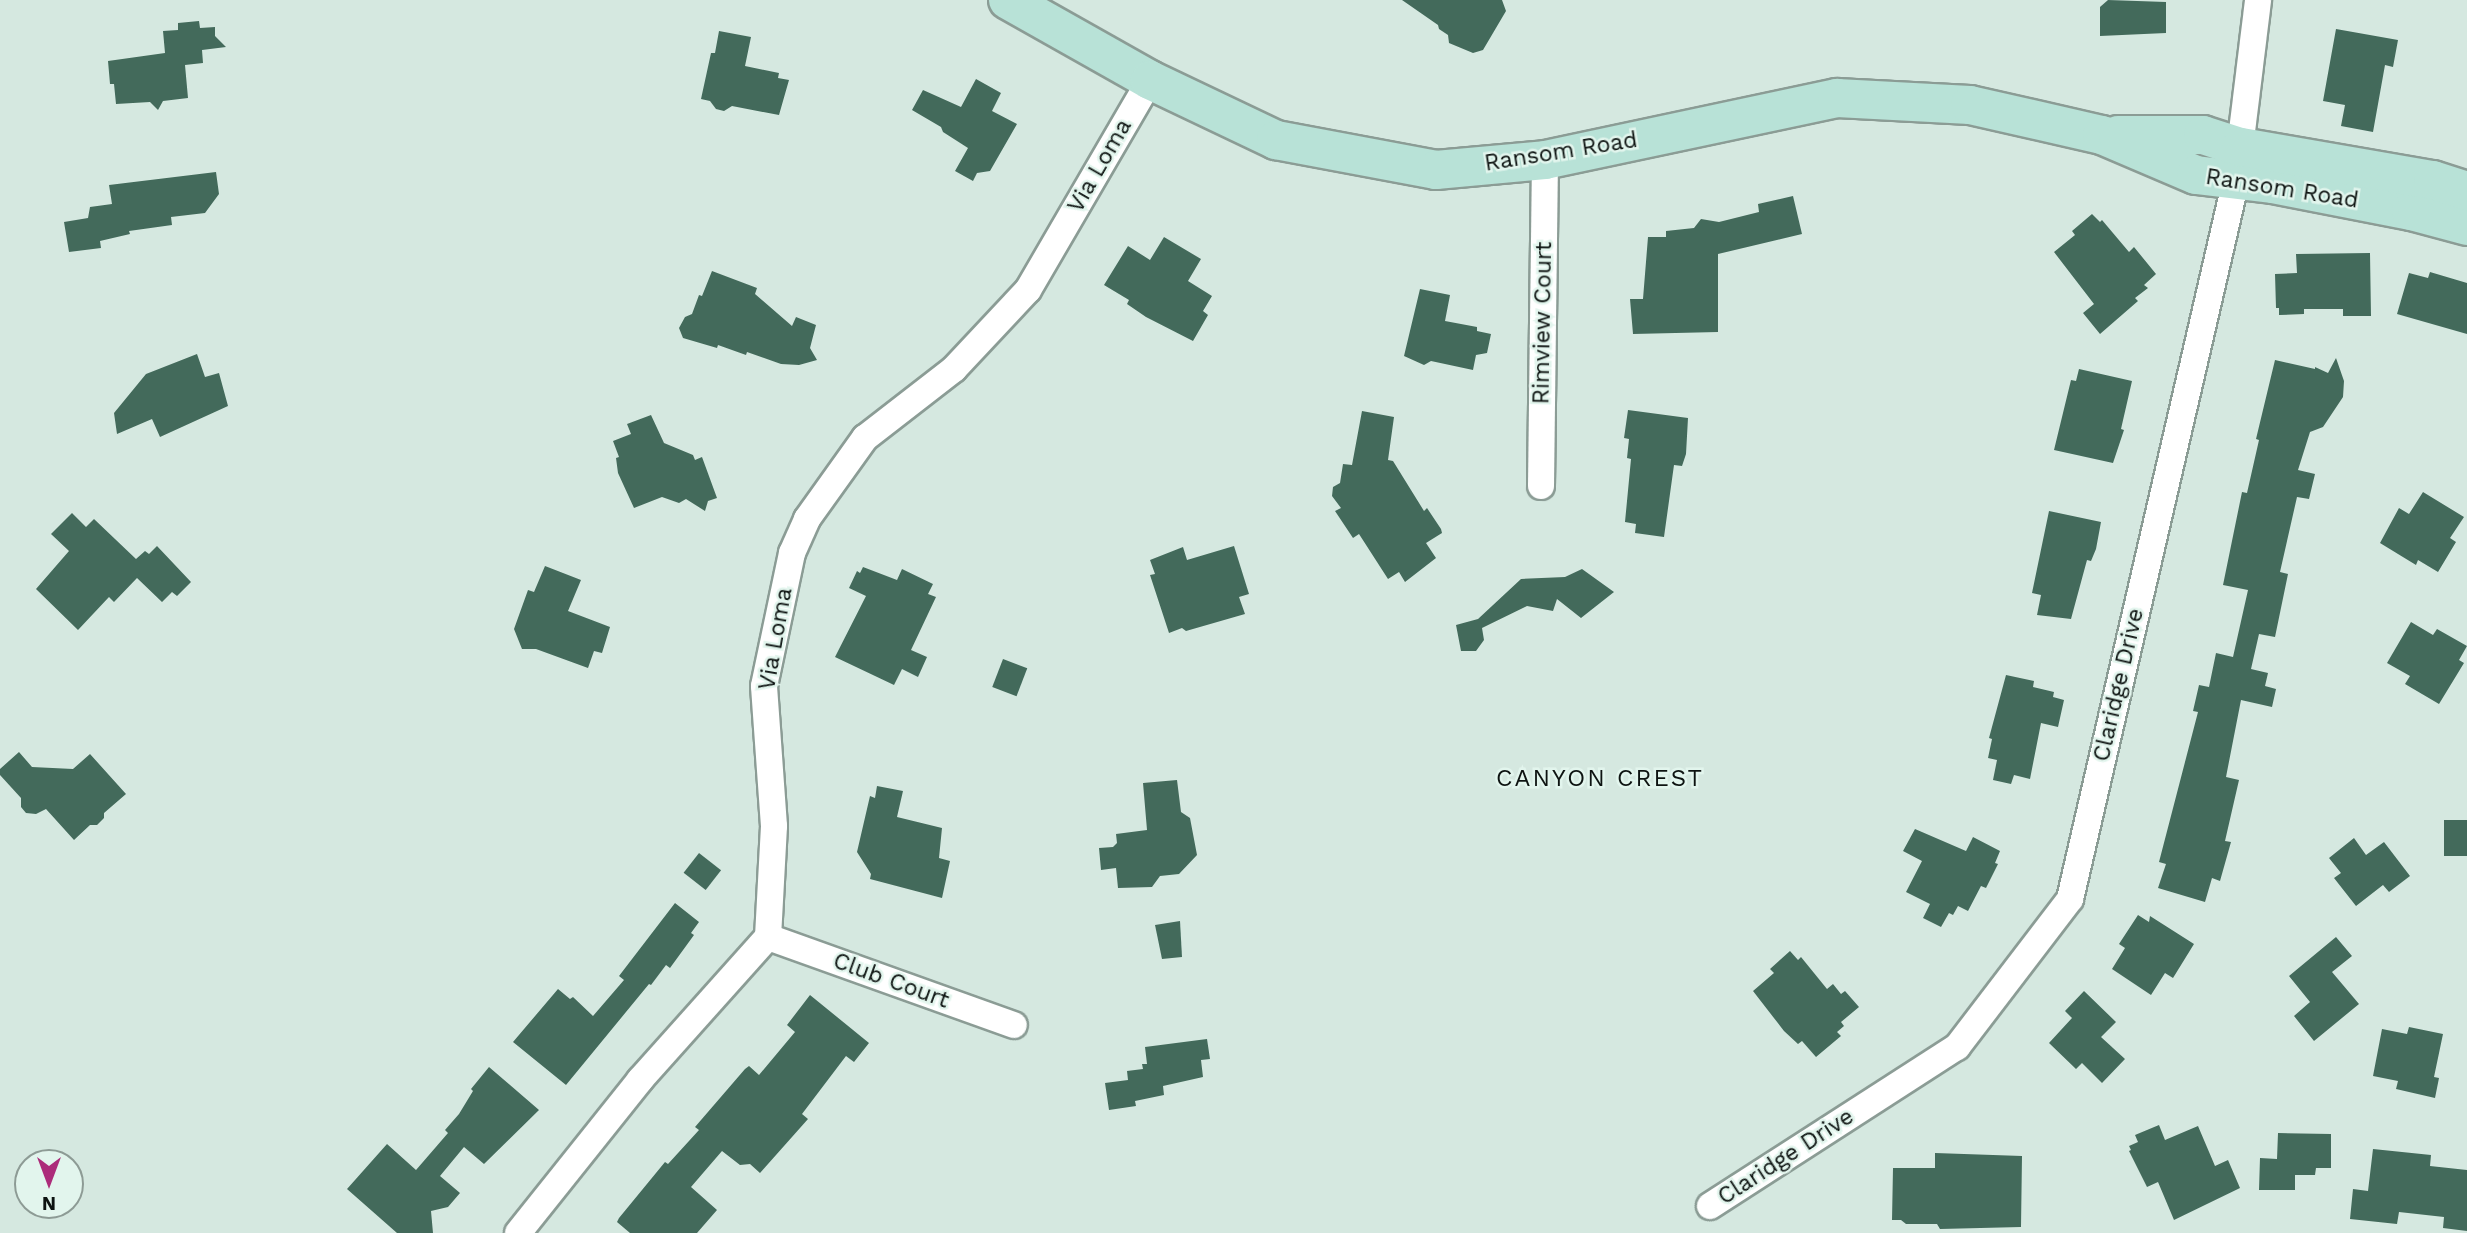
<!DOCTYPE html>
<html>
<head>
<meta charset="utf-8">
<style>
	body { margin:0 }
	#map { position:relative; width:2467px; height:1233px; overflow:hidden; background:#d5e8e0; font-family:"Work Sans",sans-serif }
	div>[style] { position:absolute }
	.building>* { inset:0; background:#436a5b; transform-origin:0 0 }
	.roads { filter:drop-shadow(2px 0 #8b9c95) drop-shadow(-2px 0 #8b9c95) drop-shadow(0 2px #8b9c95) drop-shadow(0 -2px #8b9c95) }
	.street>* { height:26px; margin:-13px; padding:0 13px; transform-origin:13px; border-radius:13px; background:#fff }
	.secondary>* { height:38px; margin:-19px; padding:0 19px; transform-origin:19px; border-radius:19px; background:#b8e2d7 }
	span { translate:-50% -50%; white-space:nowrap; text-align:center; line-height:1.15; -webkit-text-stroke:5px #e2f5ed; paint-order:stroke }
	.street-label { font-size:23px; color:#0d1311 }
	.neighbourhood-label { font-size:24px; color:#0d1311; letter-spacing:2px }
	.north { position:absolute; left:14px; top:1149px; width:70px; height:70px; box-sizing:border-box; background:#e2f5ed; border:2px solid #8d9b95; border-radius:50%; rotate:180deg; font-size:19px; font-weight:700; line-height:28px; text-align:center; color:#0d1311 }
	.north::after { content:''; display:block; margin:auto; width:24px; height:32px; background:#ac2c7a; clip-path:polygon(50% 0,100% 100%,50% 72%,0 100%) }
</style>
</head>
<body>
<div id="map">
	<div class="building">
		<i style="clip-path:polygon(1402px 0,1502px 0,1506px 11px,1483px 50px,1473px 53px,1449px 43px,1448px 35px,1439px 29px,1438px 25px)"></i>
		<i style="clip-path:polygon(2108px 0,2166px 2px,2166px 33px,2100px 36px,2100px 7px)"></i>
		<i style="clip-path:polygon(199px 21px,200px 28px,215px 27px,215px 36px,226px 47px,202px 50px,203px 63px,185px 65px,188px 98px,163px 101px,158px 110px,150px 102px,116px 104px,114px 84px,110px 84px,108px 61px,165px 53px,163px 31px,178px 30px,178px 23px)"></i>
		<i style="clip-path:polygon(2336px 29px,2398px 40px,2393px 67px,2385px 65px,2373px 132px,2341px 126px,2345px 105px,2323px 101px)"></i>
		<i style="clip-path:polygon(719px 31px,751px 37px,745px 66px,779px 73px,778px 78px,789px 80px,779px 115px,732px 106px,724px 111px,716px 109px,710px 101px,701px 99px,711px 53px,715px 53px)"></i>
		<i style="clip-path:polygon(976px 79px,1001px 93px,992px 111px,1017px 124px,990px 171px,977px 173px,973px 181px,955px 171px,968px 148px,943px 132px,941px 127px,912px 110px,923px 90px,961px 107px)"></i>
		<i style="clip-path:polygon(216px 172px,219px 194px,205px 213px,171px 217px,172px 225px,129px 231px,130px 234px,100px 241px,101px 248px,69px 252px,64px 222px,88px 218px,90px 207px,112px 204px,109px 185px)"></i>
		<i style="clip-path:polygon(1793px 196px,1802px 234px,1718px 254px,1718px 332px,1633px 334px,1630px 299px,1643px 299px,1648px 237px,1666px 237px,1666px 231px,1694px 228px,1701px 219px,1719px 222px,1759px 212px,1758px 204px)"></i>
		<i style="clip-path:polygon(2092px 214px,2100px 222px,2102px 220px,2129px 252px,2134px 247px,2156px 274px,2144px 285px,2148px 288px,2135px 298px,2138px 301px,2100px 334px,2083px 313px,2094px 304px,2054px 252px,2075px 235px,2072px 231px)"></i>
		<i style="clip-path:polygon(1164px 237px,1201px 259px,1188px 281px,1212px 296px,1203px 311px,1208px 315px,1193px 341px,1146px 317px,1127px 304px,1129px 300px,1104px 285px,1128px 246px,1150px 260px)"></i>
		<i style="clip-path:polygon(2370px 253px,2371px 316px,2343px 316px,2343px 309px,2304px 309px,2304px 314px,2279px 315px,2279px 308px,2276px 308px,2275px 274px,2297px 273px,2296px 254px)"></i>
		<i style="clip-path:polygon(712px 271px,757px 288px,755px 294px,792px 326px,796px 317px,816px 325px,810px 348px,817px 360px,799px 365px,781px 364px,747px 352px,746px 355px,718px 345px,717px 348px,683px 338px,679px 328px,685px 317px,692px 314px,699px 295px,702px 296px)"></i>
		<i style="clip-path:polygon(2430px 272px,2467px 283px,2467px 334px,2397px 314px,2409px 273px,2428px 278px)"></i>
		<i style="clip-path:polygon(1420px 289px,1450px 295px,1445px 321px,1477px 327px,1477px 331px,1491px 334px,1487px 353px,1476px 355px,1473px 370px,1431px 361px,1424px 365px,1404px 356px)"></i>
		<i style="clip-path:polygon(197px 354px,205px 377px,219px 373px,228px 406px,160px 437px,152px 419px,117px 434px,114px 413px,146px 374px)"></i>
		<i style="clip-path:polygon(2336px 358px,2344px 381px,2343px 397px,2323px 427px,2310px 432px,2298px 470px,2315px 474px,2309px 499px,2297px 497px,2280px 572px,2288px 574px,2275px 637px,2259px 634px,2251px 669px,2268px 673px,2265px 686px,2276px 689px,2272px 707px,2241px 700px,2226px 777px,2239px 780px,2225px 841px,2231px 842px,2220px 881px,2212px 878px,2205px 902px,2158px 888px,2166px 864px,2159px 862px,2198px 712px,2193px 711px,2199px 685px,2209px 687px,2216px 653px,2233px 657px,2248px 590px,2223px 585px,2242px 492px,2247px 493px,2259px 440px,2256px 439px,2275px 360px,2315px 369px,2315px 367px,2328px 373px)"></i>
		<i style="clip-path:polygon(2079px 369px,2132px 381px,2121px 429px,2124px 430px,2113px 463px,2054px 450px,2071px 380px,2076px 381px)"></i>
		<i style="clip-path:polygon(1628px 410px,1688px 418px,1686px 454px,1682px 466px,1674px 465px,1664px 537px,1635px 533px,1636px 524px,1625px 522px,1631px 459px,1627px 458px,1629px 439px,1624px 438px)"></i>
		<i style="clip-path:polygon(1362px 411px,1394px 417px,1388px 460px,1393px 461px,1424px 511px,1427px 508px,1441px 529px,1442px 533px,1426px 543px,1436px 558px,1405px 582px,1399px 572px,1388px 579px,1359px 534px,1353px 538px,1335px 511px,1341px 508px,1332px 496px,1333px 487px,1340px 483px,1343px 464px,1352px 465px)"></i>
		<i style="clip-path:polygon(651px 415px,664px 443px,693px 455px,695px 460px,702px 457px,717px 498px,708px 501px,705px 511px,686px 499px,679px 503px,662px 497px,634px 508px,618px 473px,616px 458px,619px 457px,613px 441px,631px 434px,627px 424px)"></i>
		<i style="clip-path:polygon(2423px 492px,2464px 517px,2450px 538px,2456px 542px,2438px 572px,2418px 560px,2416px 565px,2380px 543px,2399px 508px,2409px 514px)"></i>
		<i style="clip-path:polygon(2049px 511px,2101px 522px,2096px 549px,2091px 561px,2087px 560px,2071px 619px,2037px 615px,2041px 595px,2032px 593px)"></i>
		<i style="clip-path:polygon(72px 513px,86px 527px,94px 519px,136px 559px,145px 551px,149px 554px,157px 546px,191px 582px,177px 596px,172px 592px,162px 602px,137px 578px,114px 602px,109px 597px,78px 630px,36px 589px,69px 551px,51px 534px)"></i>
		<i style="clip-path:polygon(1234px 546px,1249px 594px,1239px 597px,1245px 614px,1186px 631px,1182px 628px,1169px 633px,1150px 575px,1155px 574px,1150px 560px,1183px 547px,1187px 560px)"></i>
		<i style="clip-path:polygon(545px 566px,581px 580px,568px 611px,610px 627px,602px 653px,594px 651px,588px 668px,536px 649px,522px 649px,514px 629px,528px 590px,534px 592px)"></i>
		<i style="clip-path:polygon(863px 567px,897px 580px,902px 569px,933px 584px,928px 594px,936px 597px,911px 650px,927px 657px,918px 677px,902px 669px,894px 685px,835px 657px,866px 596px,849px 588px,857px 571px,860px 573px)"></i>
		<i style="clip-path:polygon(1582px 569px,1614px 592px,1581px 618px,1557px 599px,1553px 611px,1527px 606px,1482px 628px,1484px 640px,1476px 651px,1461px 651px,1456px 625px,1478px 619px,1521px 579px,1565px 577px)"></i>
		<i style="clip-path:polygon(2411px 622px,2433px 635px,2437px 629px,2467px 646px,2459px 660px,2464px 663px,2439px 704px,2405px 684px,2410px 676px,2387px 663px)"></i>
		<i style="left:1003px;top:659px;width:26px;height:30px;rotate:21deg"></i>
		<i style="clip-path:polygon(2006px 675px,2034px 681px,2033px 687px,2054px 692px,2053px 697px,2064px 700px,2058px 727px,2041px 723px,2030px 779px,2014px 775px,2011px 784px,1993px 780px,1997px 760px,1988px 758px,1992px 739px,1989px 738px)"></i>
		<i style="clip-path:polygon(19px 752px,32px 767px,73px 769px,90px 754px,126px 794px,104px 813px,104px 818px,97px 825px,90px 825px,74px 840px,46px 809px,36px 814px,26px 813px,21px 807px,21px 798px,0 775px,0 769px)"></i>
		<i style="clip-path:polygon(1177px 780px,1181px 812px,1190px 818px,1197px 855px,1179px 874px,1160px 876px,1152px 887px,1118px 888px,1116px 868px,1101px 870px,1099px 848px,1113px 847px,1117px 843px,1116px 834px,1147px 830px,1143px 783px)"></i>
		<i style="clip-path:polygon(877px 786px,903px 791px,897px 817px,942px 828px,939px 858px,950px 861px,942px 898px,870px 879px,871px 874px,857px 852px,870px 796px,875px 798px)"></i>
		<i style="left:2467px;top:820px;width:36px;height:23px;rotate:90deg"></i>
		<i style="clip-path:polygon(1915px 829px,1966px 851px,1973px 837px,2000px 851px,1995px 863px,1998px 864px,1986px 888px,1981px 886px,1968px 911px,1958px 906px,1953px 915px,1949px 913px,1941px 927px,1923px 918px,1930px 904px,1906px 892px,1922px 861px,1903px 851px)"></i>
		<i style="clip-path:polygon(2354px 838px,2366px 855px,2384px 842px,2410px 876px,2389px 892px,2383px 885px,2356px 906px,2334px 878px,2341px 873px,2329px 858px)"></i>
		<i style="left:699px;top:853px;width:28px;height:25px;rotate:38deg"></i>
		<i style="clip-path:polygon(675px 903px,699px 922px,691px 933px,694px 935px,670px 968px,666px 965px,651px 985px,649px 984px,566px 1085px,513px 1042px,558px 989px,570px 999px,573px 997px,593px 1016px,624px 980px,619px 976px)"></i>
		<i style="clip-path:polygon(2138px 915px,2149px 922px,2150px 916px,2194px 944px,2173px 978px,2165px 973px,2151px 995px,2112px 969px,2125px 948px,2119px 944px)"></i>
		<i style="clip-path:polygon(1180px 921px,1182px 957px,1162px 959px,1155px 925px)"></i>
		<i style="clip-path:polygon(2336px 937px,2352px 956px,2332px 972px,2359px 1004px,2314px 1041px,2294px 1016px,2310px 1002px,2289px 976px)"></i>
		<i style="clip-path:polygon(1790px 951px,1798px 960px,1801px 957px,1827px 989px,1833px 984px,1841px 994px,1845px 991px,1859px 1007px,1841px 1022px,1844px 1026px,1837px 1032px,1841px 1036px,1816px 1057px,1802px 1041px,1798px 1044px,1784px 1031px,1753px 991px,1774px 973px,1770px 969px)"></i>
		<i style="clip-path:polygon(2084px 991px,2116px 1022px,2101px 1037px,2125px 1059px,2102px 1083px,2082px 1063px,2076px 1069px,2049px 1043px,2072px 1018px,2065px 1011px)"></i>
		<i style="clip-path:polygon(810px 995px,869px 1043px,854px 1062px,846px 1056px,802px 1114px,808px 1119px,760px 1173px,750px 1164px,740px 1165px,722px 1151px,691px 1187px,717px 1210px,697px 1233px,630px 1233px,617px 1222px,619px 1218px,665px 1162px,668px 1164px,699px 1130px,695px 1127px,745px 1069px,749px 1066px,759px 1075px,795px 1032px,787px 1025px)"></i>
		<i style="clip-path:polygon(2409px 1027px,2443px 1034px,2434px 1077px,2439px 1078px,2435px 1098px,2396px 1089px,2398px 1081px,2373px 1076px,2382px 1029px,2407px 1034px)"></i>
		<i style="clip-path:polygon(1207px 1039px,1210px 1059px,1201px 1060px,1203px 1077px,1163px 1086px,1164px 1095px,1135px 1101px,1136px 1106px,1109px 1110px,1105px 1083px,1128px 1080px,1127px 1071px,1143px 1069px,1142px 1064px,1147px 1064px,1145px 1047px)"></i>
		<i style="clip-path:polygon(489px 1067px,539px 1110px,484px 1164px,464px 1147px,440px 1176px,460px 1193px,448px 1207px,431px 1211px,433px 1233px,397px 1233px,347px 1189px,387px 1144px,416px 1170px,448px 1133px,445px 1130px,459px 1114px,473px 1091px,471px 1089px)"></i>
		<i style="clip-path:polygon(2159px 1125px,2165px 1140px,2198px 1126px,2215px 1166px,2228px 1160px,2240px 1188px,2174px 1220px,2158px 1182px,2147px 1187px,2129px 1151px,2131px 1150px,2129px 1146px,2138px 1142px,2135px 1135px)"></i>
		<i style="clip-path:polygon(2278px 1133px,2331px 1134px,2331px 1168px,2316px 1168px,2315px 1175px,2295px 1175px,2295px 1190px,2259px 1190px,2260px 1158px,2277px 1159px)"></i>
		<i style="clip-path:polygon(2373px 1149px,2431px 1155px,2430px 1166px,2467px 1170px,2467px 1231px,2443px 1228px,2444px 1217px,2399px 1212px,2397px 1224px,2350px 1219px,2353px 1189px,2368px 1191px)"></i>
		<i style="clip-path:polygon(1935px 1153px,2022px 1156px,2021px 1227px,1940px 1229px,1937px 1224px,1906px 1224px,1901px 1220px,1892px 1220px,1893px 1168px,1935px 1168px)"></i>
	</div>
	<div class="roads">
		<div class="street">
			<i style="left:1541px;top:486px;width:326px;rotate:-89.3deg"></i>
			<i style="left:768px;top:937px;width:261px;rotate:19.7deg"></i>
			<i style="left:1710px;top:1206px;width:294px;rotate:-32.8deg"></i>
			<i style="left:1957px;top:1047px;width:186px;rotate:-52.6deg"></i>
			<i style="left:2070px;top:899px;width:738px;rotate:-77deg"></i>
			<i style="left:2236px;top:180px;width:181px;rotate:-83deg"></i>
			<i style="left:518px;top:1233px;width:196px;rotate:-51.4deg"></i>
			<i style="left:640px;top:1080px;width:192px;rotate:-48.2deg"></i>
			<i style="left:768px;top:937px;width:111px;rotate:-86.9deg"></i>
			<i style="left:774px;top:826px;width:140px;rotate:-94.1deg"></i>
			<i style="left:764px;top:686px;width:136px;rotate:-78.1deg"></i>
			<i style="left:792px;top:553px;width:37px;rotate:-66deg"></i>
			<i style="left:807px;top:519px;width:100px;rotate:-54.4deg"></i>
			<i style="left:865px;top:438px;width:113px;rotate:-37.8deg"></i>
			<i style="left:954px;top:369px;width:108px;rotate:-46.9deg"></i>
			<i style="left:1028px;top:290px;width:243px;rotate:-59.8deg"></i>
		</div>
		<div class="secondary">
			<i style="left:1008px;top:0;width:163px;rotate:29.4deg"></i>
			<i style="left:1150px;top:80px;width:140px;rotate:25.5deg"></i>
			<i style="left:1276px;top:140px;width:163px;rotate:10.6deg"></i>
			<i style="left:1436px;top:170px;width:109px;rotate:-5.2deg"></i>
			<i style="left:1545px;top:160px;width:299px;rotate:-12deg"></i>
			<i style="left:1837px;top:98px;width:133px;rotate:3deg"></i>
			<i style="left:1970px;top:105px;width:135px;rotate:12.8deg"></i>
			<i style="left:2102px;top:135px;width:102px;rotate:23.1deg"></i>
			<i style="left:2196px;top:175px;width:78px;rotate:6.7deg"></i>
			<i style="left:2273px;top:184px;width:141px;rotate:11.1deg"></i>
			<i style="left:2411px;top:211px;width:58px;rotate:15deg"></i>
			<i style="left:2118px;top:135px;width:85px"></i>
			<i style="left:2203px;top:135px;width:40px;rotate:18deg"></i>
			<i style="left:2241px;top:147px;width:195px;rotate:9.8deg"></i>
			<i style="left:2433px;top:180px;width:36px;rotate:18deg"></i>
		</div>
	</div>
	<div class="street-label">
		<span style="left:1561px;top:152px;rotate:-9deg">Ransom Road</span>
		<span style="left:1100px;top:166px;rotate:-60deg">Via Loma</span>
		<span style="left:2282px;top:189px;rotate:9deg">Ransom Road</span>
		<span style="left:1543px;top:323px;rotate:-89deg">Rimview Court</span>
		<span style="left:776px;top:639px;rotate:-80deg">Via Loma</span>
		<span style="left:2119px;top:685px;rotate:-77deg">Claridge Drive</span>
		<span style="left:891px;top:981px;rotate:20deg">Club Court</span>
		<span style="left:1786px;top:1157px;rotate:-33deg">Claridge Drive</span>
	</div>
	<div class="neighbourhood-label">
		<span style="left:1600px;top:779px">CANYON CREST</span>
	</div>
	<div class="north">N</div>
</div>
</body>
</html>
